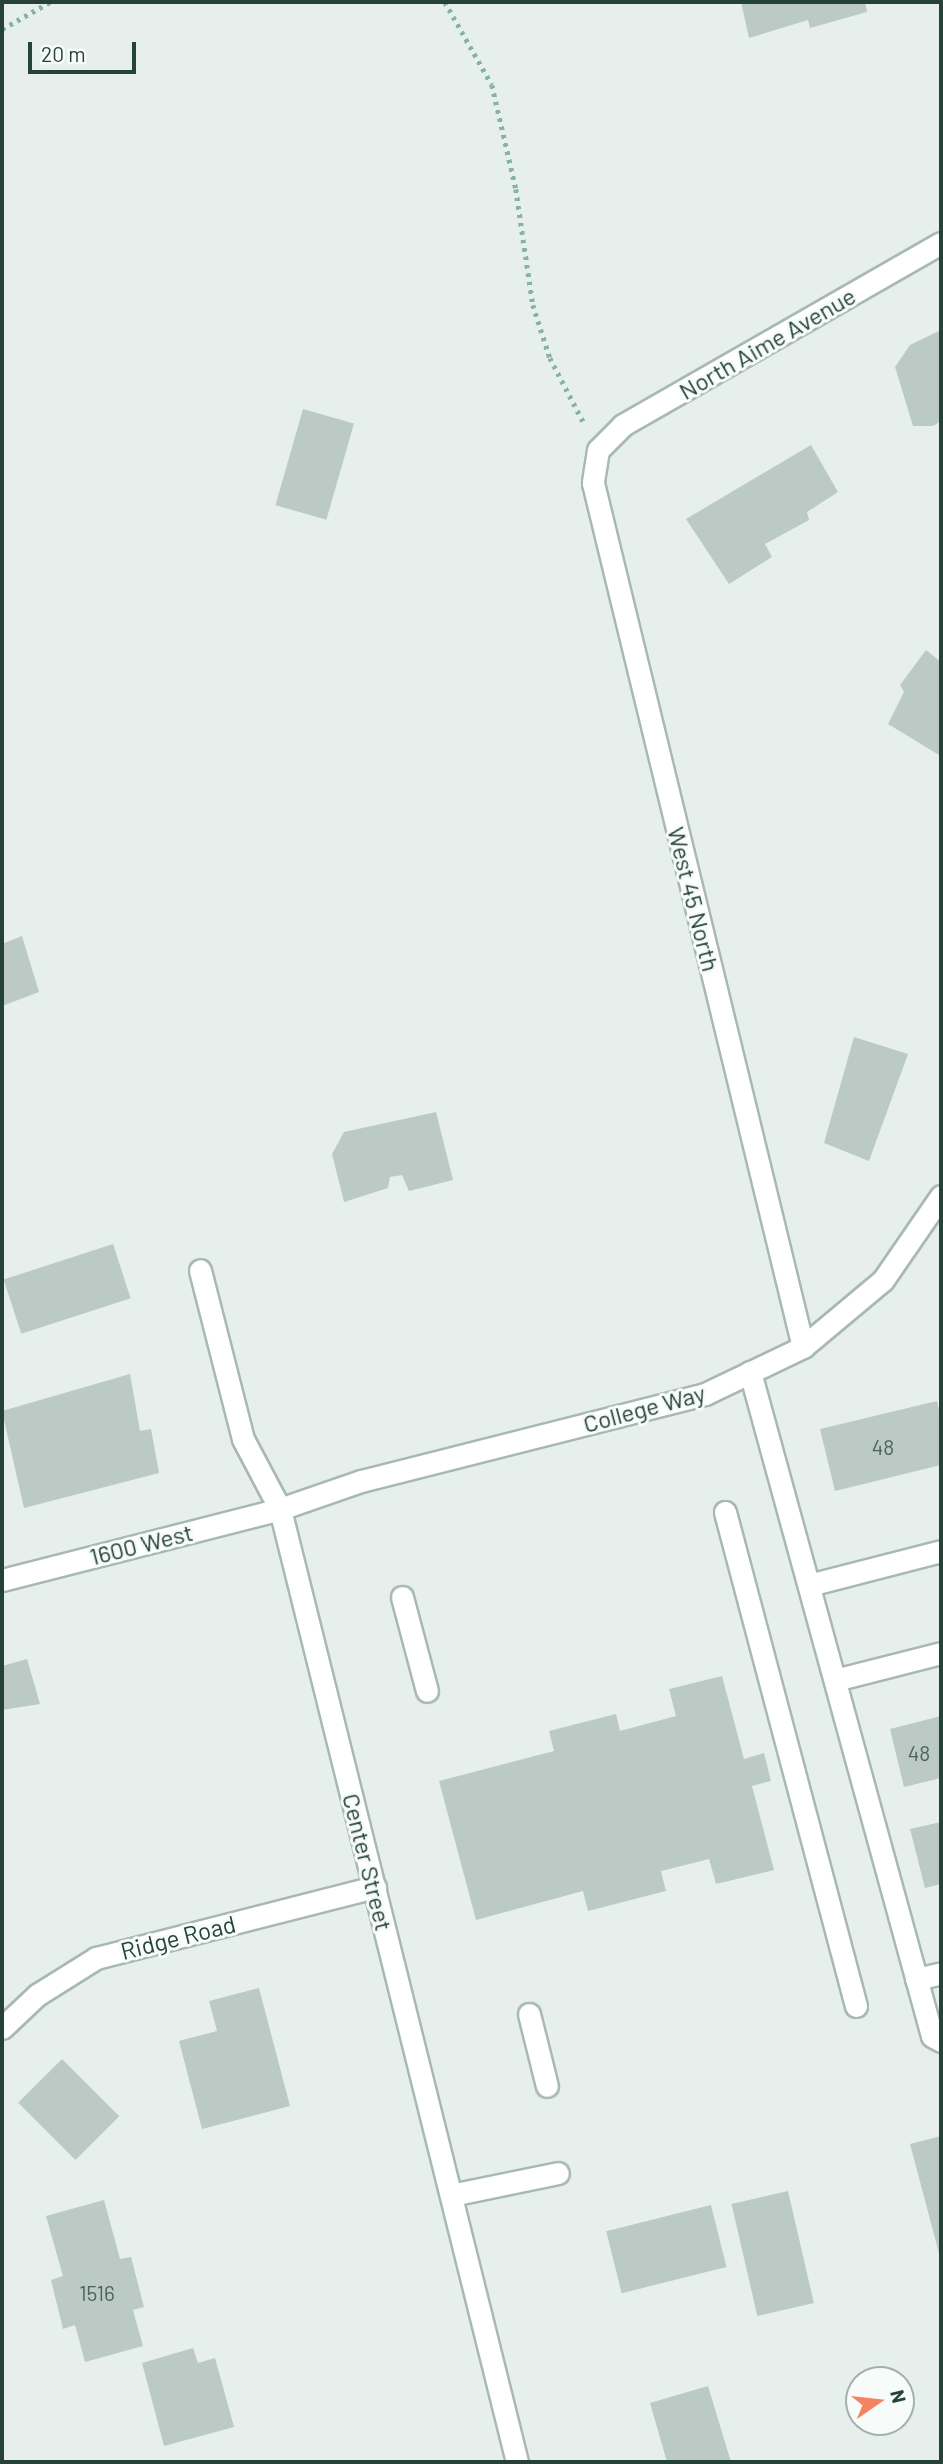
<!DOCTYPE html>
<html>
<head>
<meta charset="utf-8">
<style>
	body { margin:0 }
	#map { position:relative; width:943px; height:2464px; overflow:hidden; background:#e6efeb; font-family:Barlow,sans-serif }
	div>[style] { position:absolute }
	.building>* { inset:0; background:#bbcac4; transform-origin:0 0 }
	.path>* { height:4.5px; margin-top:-2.25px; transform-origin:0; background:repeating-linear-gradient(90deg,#86b3a5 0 3.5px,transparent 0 8.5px) }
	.roads { filter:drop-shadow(2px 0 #a8b8b2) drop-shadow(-2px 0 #a8b8b2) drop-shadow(0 2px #a8b8b2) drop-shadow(0 -2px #a8b8b2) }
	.lane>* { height:21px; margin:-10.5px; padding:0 10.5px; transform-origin:10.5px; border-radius:10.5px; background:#fff }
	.street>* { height:21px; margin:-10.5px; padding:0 10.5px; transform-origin:10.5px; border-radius:10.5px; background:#fff }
	.secondary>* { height:21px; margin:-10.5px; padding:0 10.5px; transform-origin:10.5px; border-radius:10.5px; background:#fff }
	span { translate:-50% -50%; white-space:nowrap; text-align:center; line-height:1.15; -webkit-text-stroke:6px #f7fbf9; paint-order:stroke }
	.number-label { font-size:21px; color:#4a645c }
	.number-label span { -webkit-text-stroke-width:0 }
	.street-label { font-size:24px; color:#24423a }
	.frame { position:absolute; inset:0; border:4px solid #24423a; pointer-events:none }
	.north { position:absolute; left:845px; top:2366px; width:70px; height:70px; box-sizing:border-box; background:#f7fbf9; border:2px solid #a3b1ad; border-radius:50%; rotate:76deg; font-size:19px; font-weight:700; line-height:28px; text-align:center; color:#24423a }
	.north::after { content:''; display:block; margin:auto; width:24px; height:32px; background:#f4845f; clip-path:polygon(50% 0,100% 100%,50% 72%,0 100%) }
	.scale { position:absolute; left:28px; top:42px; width:108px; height:32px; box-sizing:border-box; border:4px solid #24423a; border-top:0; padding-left:9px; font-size:21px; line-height:24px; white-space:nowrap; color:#24423a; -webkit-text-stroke:5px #f7fbf9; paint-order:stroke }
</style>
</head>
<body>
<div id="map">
	<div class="building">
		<i style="clip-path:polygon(741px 2px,865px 2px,867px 12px,810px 28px,808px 20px,749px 38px)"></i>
		<i style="clip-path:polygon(941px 330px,941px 421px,933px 426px,913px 426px,895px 367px,910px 345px)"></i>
		<i style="left:303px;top:409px;width:53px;height:100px;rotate:16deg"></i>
		<i style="clip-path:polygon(811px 445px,838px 492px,807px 512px,809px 520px,765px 544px,772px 557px,729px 584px,686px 519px)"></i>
		<i style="clip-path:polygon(926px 650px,941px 662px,939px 755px,888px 724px,904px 692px,900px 685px)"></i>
		<i style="clip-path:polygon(22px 936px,39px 992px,2px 1006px,2px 944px)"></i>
		<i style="clip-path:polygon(854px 1037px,908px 1054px,869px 1161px,824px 1143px)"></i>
		<i style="clip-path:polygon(436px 1112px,453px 1180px,409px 1191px,402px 1175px,390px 1177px,388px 1188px,344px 1202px,332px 1154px,344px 1132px)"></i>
		<i style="left:113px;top:1244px;width:57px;height:115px;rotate:72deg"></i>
		<i style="clip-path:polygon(130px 1374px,140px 1431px,151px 1429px,159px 1473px,24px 1508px,2px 1411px)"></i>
		<i style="clip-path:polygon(937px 1401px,941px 1418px,941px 1465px,835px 1491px,820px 1429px)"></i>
		<i style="clip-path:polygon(27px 1659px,40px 1704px,2px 1710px,2px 1666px)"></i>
		<i style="clip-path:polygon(722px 1676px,744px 1759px,764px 1753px,771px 1781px,752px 1786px,774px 1870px,716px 1884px,709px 1859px,661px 1871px,666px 1891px,588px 1911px,583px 1891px,476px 1920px,439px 1781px,554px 1751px,549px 1731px,616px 1714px,620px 1731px,676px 1716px,669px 1689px)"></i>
		<i style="clip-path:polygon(941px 1716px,941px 1778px,904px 1787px,890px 1729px)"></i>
		<i style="clip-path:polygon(941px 1822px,941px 1884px,925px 1888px,910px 1829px)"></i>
		<i style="clip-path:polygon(259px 1988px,290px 2106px,202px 2129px,179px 2041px,217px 2031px,209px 2001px)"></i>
		<i style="left:62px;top:2059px;width:81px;height:62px;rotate:45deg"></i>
		<i style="clip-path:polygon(941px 2136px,941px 2257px,940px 2257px,910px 2144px)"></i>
		<i style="left:788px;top:2191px;width:115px;height:58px;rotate:77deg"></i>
		<i style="clip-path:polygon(104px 2200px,120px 2259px,131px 2257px,144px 2307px,133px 2310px,143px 2346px,85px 2362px,75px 2325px,63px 2329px,51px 2280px,63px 2276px,46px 2216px)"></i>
		<i style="left:711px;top:2205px;width:64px;height:108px;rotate:76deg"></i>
		<i style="clip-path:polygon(193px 2348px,198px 2363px,215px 2358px,234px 2427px,164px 2446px,142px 2363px)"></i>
		<i style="clip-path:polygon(708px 2386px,731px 2462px,667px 2462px,650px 2403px)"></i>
	</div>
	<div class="path">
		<i style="left:445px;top:2px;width:95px;rotate:60.5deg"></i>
		<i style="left:492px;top:85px;width:107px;rotate:77deg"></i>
		<i style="left:516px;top:189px;width:117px;rotate:81.7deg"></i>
		<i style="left:533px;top:305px;width:56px;rotate:72.2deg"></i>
		<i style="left:550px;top:358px;width:76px;rotate:62.4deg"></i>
		<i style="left:2px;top:29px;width:55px;rotate:-29.4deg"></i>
	</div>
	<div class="roads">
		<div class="lane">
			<i style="left:598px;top:450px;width:33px;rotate:99deg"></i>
			<i style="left:593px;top:483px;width:889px;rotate:76.34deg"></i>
			<i style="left:750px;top:1372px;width:688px;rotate:74.67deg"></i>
			<i style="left:932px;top:2036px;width:10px;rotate:29deg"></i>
			<i style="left:725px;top:1512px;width:511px;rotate:75.15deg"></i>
			<i style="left:809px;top:1585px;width:136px;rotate:-14.4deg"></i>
			<i style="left:402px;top:1597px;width:97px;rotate:75.1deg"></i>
			<i style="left:835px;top:1680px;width:109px;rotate:-14.3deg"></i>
			<i style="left:916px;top:1979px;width:26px;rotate:-13deg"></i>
			<i style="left:529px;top:2014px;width:74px;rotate:76deg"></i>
			<i style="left:451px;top:2195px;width:109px;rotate:-11.6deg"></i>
		</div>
		<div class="street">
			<i style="left:598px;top:450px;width:35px;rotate:-45deg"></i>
			<i style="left:623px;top:425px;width:366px;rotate:-29.8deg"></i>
			<i style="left:2px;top:1580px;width:287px;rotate:-14.3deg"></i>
			<i style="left:280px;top:1509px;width:79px;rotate:-117.9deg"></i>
			<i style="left:243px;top:1439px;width:174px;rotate:-104.3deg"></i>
		</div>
		<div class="secondary">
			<i style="left:2px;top:2028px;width:48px;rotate:-43.3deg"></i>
			<i style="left:37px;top:1995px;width:70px;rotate:-32.1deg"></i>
			<i style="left:96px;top:1958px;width:288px;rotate:-14.3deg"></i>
			<i style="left:517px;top:2462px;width:982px;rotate:-103.97deg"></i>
			<i style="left:280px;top:1509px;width:86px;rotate:-19.1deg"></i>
			<i style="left:361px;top:1481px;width:355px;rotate:-14.2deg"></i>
			<i style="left:705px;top:1394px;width:109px;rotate:-25.6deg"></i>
			<i style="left:803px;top:1347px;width:104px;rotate:-39.9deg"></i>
			<i style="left:883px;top:1280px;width:102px;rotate:-55.4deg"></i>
		</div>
	</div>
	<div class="number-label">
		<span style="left:883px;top:1447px">48</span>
		<span style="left:919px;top:1753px">48</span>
		<span style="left:97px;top:2293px">1516</span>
	</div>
	<div class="street-label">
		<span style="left:767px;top:343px;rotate:-30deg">North Aime Avenue</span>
		<span style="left:694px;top:899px;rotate:76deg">West 45 North</span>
		<span style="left:644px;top:1408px;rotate:-15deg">College Way</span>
		<span style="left:141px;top:1544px;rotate:-14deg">1600 West</span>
		<span style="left:368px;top:1862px;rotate:76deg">Center Street</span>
		<span style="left:178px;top:1937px;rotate:-14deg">Ridge Road</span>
	</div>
	<div class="frame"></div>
	<div class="north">N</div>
	<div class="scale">20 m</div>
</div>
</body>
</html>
